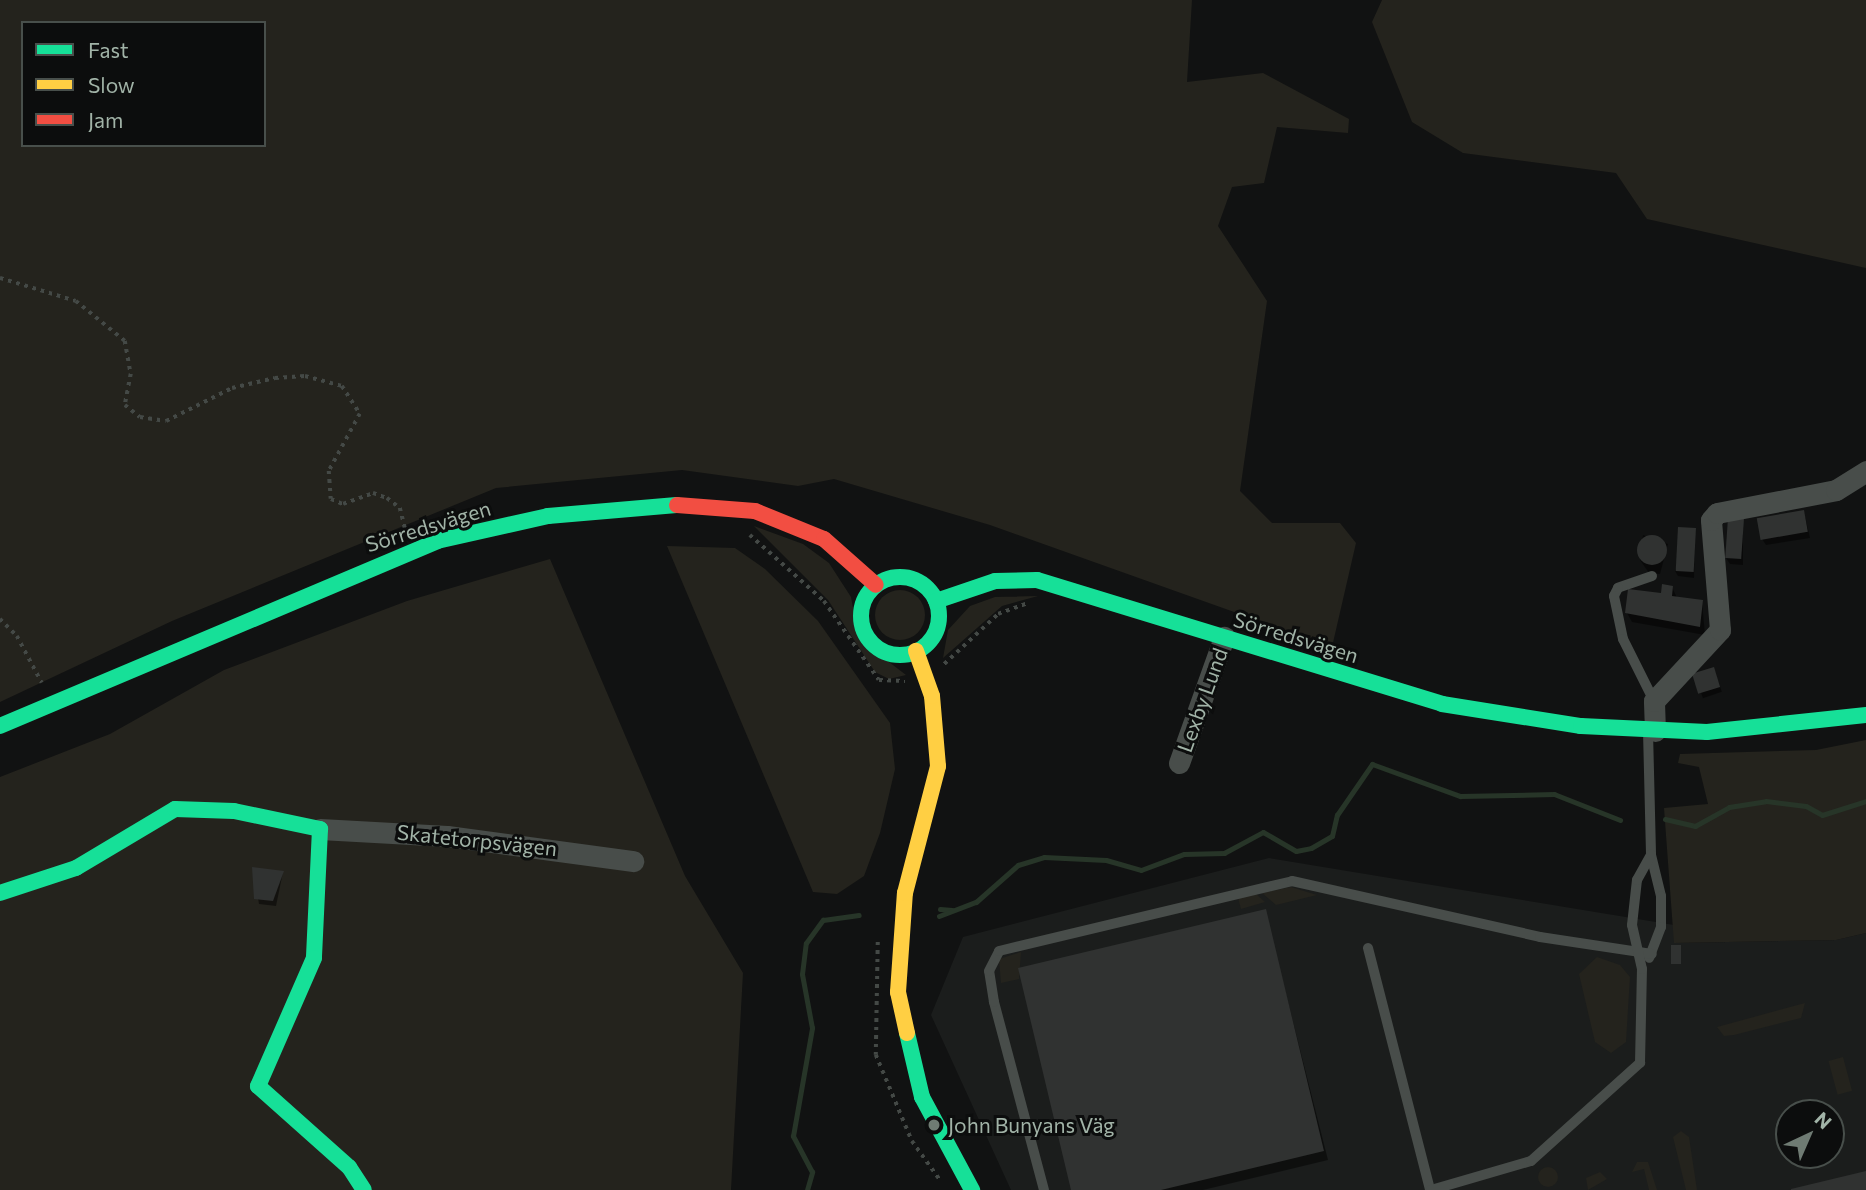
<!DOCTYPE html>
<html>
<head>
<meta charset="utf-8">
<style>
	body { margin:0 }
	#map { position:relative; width:1866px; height:1190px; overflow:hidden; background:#111212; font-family:Commissioner,sans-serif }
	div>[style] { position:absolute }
	.built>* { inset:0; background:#1b1d1c }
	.green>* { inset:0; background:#24231d; transform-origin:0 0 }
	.round { border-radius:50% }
	.shadow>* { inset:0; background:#0007; transform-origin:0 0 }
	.stream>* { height:5px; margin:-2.5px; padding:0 2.5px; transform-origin:2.5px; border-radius:2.5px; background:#273528 }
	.building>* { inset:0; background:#303231; transform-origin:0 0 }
	.path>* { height:3.5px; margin-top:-1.75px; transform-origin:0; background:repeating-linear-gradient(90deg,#444946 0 3.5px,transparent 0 8.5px) }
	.lane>* { height:10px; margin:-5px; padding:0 5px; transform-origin:5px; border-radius:5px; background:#484d4a }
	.street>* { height:21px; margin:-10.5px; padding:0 10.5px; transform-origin:10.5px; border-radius:10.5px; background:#484d4a }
	.fast>* { height:16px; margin:-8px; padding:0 8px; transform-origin:8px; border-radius:8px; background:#16e098 }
	.fast>.ring { margin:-8px; padding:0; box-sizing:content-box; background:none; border:16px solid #16e098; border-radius:50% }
	.slow>* { height:16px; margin:-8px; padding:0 8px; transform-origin:8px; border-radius:8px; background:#ffcf43 }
	.jam>* { height:16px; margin:-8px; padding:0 8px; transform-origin:8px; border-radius:8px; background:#f24e42 }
	.dots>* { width:19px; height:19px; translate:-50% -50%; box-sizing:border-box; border:4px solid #0c0d0d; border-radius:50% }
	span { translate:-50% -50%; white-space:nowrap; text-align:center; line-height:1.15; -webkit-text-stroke:6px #0c0d0d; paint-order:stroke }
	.street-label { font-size:21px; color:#a1b3a7 }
	.poi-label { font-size:21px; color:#a1b3a7 }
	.left { translate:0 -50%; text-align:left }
	.legend { position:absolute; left:21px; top:21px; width:245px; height:126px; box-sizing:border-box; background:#0c0d0d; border:2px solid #484f4b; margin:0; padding:9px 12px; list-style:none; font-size:21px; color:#a1b3a7 }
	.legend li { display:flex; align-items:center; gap:14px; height:35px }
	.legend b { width:35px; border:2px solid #484f4b }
	.north { position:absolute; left:1775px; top:1099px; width:70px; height:70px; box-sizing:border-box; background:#0c0d0d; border:2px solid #484f4b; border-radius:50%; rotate:44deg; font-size:19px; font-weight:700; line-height:28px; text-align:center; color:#a1b3a7 }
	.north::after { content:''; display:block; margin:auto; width:24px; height:32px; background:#6f7b73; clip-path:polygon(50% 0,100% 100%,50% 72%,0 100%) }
</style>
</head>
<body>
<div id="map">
	<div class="built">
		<i style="clip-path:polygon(evenodd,1269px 858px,1674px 925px,1674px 943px,1836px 940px,1866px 933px,1866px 1190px,1011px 1190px,931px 1015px,963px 937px,1269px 858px,1789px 1113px,1831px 1113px,1831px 1155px,1789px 1155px,1789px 1113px)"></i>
	</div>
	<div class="green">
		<i style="clip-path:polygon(evenodd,0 0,1192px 0,1187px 82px,1263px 73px,1349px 119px,1348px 133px,1277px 127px,1264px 183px,1232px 187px,1218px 226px,1267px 301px,1240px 491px,1272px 523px,1340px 523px,1356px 543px,1332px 647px,990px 525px,834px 479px,798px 486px,682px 470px,496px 488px,172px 621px,0 702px,0 0,23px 23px,264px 23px,264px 145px,23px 145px,23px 23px)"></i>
		<i style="clip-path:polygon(1382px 0,1866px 0,1866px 268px,1647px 219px,1616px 173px,1463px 153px,1412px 122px,1372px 22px)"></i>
		<i style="clip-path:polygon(754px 526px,803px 544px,829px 563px,851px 597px,859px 639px,906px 675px,889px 679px,875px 672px,828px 600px)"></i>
		<i style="clip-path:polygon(667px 546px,735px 548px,765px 569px,818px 621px,890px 723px,895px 769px,880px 833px,864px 876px,837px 894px,813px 892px)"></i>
		<i style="clip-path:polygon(550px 559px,685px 876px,743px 973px,731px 1190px,0 1190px,0 777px,110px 734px,224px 670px,407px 601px)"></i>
		<i class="round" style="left:875px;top:590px;width:50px;height:50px"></i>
		<i style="clip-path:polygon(1038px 596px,1002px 606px,943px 658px,948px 630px,970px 606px,995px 597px)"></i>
		<i style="clip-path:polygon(1866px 740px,1866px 933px,1836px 940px,1674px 943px,1664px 808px,1708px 804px,1699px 767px,1678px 763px,1680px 754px,1816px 750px)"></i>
		<i style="clip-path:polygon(1291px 887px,1317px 895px,1276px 905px,1262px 893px)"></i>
		<i style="clip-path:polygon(1256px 894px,1265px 902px,1241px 909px,1238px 898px)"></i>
		<i style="clip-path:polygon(1021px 952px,1019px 979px,1001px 983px,999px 959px)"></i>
		<i style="clip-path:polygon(1597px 957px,1620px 965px,1630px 977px,1626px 1042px,1611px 1053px,1595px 1042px,1579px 974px)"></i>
		<i style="clip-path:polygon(1805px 1003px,1801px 1018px,1734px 1035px,1724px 1036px,1717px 1027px)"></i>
		<i style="left:1843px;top:1057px;width:35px;height:15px;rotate:75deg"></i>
		<i style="clip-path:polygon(1681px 1131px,1689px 1137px,1697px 1190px,1686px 1190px,1673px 1137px)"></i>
		<i style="clip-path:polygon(1637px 1162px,1648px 1162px,1657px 1190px,1649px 1190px,1644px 1169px,1632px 1172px)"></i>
		<i class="round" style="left:1538px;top:1167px;width:20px;height:20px"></i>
		<i style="clip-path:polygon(1600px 1172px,1607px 1179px,1588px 1190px,1586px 1178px)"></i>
	</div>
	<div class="shadow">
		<i style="clip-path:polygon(1804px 512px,1810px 538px,1766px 545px,1762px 539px)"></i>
		<i style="clip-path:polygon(1743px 521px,1743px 565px,1730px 564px,1726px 558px)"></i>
		<i style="clip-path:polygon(1695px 530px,1694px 578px,1678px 576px,1675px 571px)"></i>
		<i style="clip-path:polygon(1643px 535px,1668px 544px,1660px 574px,1649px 573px,1640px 560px)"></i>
		<i style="clip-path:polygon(1672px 587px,1677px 598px,1702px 601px,1705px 635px,1632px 622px,1627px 613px)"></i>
		<i style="left:1714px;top:669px;width:24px;height:20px;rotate:71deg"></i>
		<i style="clip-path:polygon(253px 869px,283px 872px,276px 906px,259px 904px)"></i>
		<i style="clip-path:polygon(1265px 911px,1328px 1160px,1203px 1190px,1073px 1190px)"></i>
	</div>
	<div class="stream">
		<i style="left:1665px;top:819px;width:31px;rotate:13deg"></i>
		<i style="left:1695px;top:826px;width:39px;rotate:-29deg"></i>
		<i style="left:1729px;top:807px;width:37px;rotate:-9deg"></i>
		<i style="left:1766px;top:801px;width:40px;rotate:7.1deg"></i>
		<i style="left:1806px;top:806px;width:18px;rotate:29deg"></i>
		<i style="left:1822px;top:815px;width:46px;rotate:-17.7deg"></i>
		<i style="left:940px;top:909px;width:12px;rotate:5deg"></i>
		<i style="left:939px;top:916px;width:40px;rotate:-21deg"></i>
		<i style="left:976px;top:902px;width:56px;rotate:-41.4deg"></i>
		<i style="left:1018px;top:865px;width:27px;rotate:-17deg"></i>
		<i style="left:1044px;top:857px;width:62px;rotate:2.8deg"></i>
		<i style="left:1106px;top:860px;width:36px;rotate:16deg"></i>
		<i style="left:1141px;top:870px;width:46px;rotate:-20.4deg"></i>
		<i style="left:1184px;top:854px;width:40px;rotate:-1.4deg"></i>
		<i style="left:1224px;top:853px;width:44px;rotate:-28.3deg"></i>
		<i style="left:1263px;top:832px;width:38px;rotate:30deg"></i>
		<i style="left:1296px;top:851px;width:15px;rotate:-11deg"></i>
		<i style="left:1311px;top:848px;width:24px;rotate:-30deg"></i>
		<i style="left:1332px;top:836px;width:22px;rotate:-77deg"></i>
		<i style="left:1337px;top:815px;width:62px;rotate:-55.5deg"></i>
		<i style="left:1372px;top:764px;width:94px;rotate:20deg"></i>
		<i style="left:1460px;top:796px;width:94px;rotate:-1.2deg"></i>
		<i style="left:1554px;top:794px;width:71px;rotate:21.5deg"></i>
		<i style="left:807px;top:1190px;width:19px;rotate:-74deg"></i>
		<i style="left:812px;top:1172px;width:41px;rotate:-117.8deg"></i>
		<i style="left:793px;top:1136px;width:110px;rotate:-80deg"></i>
		<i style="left:812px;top:1028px;width:55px;rotate:-100.5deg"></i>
		<i style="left:802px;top:974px;width:31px;rotate:-83deg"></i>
		<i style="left:806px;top:943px;width:29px;rotate:-54deg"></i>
		<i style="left:823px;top:920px;width:36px;rotate:-8deg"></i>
	</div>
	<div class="building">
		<i style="left:1804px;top:510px;width:22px;height:48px;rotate:80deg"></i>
		<i style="left:1728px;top:518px;width:16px;height:40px;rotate:4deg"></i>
		<i style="left:1678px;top:527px;width:18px;height:44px;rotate:3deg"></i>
		<i class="round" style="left:1637px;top:535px;width:30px;height:30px"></i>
		<i style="clip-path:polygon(1662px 584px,1673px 586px,1672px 596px,1703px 600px,1700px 627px,1625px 613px,1628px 589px,1661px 593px)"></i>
		<i style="left:1714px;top:667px;width:21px;height:23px;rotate:73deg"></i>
		<i style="clip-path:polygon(252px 867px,284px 871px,273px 901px,254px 899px)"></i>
		<i style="clip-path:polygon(1266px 909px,1324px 1151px,1161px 1190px,1071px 1190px,1018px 968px)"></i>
		<i style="left:1671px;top:945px;width:10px;height:19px"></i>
		<i style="clip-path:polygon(1866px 1171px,1866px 1190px,1791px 1190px,1791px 1189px)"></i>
	</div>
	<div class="path">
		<i style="left:0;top:278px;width:79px;rotate:16.8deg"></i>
		<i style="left:76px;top:301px;width:63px;rotate:39.2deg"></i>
		<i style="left:125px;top:341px;width:34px;rotate:80deg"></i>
		<i style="left:131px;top:374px;width:32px;rotate:101deg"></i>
		<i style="left:125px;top:405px;width:19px;rotate:39deg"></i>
		<i style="left:140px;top:417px;width:26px;rotate:9deg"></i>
		<i style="left:166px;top:421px;width:74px;rotate:-26.6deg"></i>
		<i style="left:232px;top:388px;width:44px;rotate:-13.1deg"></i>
		<i style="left:275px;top:378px;width:30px;rotate:-4deg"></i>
		<i style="left:305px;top:376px;width:38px;rotate:15deg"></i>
		<i style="left:342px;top:386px;width:33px;rotate:57deg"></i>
		<i style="left:360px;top:414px;width:65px;rotate:118.5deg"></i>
		<i style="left:329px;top:471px;width:28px;rotate:86deg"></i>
		<i style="left:331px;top:499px;width:13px;rotate:23deg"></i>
		<i style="left:343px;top:504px;width:32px;rotate:-20deg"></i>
		<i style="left:373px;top:493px;width:15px;rotate:20deg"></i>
		<i style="left:387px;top:498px;width:16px;rotate:38deg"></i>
		<i style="left:400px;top:508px;width:21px;rotate:76deg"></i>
		<i style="left:750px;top:535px;width:99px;rotate:41.7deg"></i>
		<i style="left:824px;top:601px;width:96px;rotate:55.2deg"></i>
		<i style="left:879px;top:680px;width:26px;rotate:2deg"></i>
		<i style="left:0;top:619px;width:24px;rotate:45deg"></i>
		<i style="left:17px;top:636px;width:53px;rotate:62deg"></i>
		<i style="left:944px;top:664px;width:74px;rotate:-42.8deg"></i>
		<i style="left:998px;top:614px;width:30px;rotate:-20deg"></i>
		<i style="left:878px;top:942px;width:113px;rotate:91deg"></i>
		<i style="left:876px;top:1055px;width:93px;rotate:67.3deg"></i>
		<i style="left:912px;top:1141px;width:48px;rotate:54.3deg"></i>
	</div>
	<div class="lane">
		<i style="left:1652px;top:576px;width:36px;rotate:161deg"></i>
		<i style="left:1618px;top:588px;width:9px;rotate:117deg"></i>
		<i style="left:1614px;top:596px;width:44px;rotate:78.2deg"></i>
		<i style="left:1623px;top:639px;width:69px;rotate:63.4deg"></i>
		<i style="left:1648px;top:731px;width:124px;rotate:88.6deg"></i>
		<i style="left:1651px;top:855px;width:42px;rotate:76.3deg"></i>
		<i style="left:1661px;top:896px;width:31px;rotate:90deg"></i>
		<i style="left:1661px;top:927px;width:33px;rotate:111deg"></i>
		<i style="left:1368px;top:948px;width:250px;rotate:75.6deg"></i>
		<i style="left:1044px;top:1190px;width:195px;rotate:-104.9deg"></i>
		<i style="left:994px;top:1002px;width:31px;rotate:-99deg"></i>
		<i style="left:989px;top:971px;width:22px;rotate:-63deg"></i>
		<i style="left:999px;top:951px;width:301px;rotate:-13.4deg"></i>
		<i style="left:1292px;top:881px;width:254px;rotate:12.7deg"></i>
		<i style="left:1540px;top:937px;width:113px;rotate:8.6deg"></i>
		<i style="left:1431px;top:1190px;width:104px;rotate:-16.2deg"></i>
		<i style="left:1531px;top:1161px;width:147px;rotate:-42deg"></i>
		<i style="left:1640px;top:1063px;width:94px;rotate:-88.8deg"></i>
		<i style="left:1642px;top:969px;width:45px;rotate:-102.8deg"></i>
		<i style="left:1632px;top:925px;width:45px;rotate:-83.7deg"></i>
		<i style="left:1637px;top:880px;width:29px;rotate:-61deg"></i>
	</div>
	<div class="street">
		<i style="left:1655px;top:731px;width:30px;rotate:-92deg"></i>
		<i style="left:1654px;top:701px;width:97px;rotate:-47.1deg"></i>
		<i style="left:1720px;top:630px;width:110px;rotate:-94.7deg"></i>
		<i style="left:1711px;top:520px;width:9px;rotate:-49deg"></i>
		<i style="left:1717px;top:513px;width:121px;rotate:-10.9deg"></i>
		<i style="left:1836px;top:490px;width:36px;rotate:-32deg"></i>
		<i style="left:1179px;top:763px;width:134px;rotate:-70.3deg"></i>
		<i style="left:320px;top:829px;width:127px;rotate:3.2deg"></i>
		<i style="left:447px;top:836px;width:188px;rotate:7.7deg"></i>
	</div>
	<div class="fast">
		<i class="ring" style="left:861px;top:577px;width:62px;height:62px"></i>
		<i style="left:936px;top:601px;width:62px;rotate:-18.7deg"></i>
		<i style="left:995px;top:581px;width:42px;rotate:-1.4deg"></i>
		<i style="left:1037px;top:580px;width:424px;rotate:17deg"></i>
		<i style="left:1442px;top:704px;width:141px;rotate:9deg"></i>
		<i style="left:1581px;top:726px;width:126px;rotate:2.7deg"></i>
		<i style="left:1707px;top:732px;width:160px;rotate:-6.1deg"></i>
		<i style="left:0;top:726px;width:475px;rotate:-22.9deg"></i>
		<i style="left:437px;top:541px;width:114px;rotate:-12.7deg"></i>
		<i style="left:548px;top:516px;width:129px;rotate:-4.9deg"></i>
		<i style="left:0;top:893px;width:80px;rotate:-18.2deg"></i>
		<i style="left:76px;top:868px;width:115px;rotate:-30.8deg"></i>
		<i style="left:175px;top:809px;width:59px;rotate:1.9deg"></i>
		<i style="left:234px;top:811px;width:88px;rotate:11.8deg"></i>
		<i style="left:320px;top:829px;width:129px;rotate:92.7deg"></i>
		<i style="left:314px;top:958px;width:140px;rotate:113.6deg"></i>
		<i style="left:258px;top:1086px;width:122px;rotate:41.7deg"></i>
		<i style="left:349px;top:1167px;width:27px;rotate:57deg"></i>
		<i style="left:907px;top:1033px;width:66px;rotate:76.8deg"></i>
		<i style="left:922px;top:1097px;width:106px;rotate:61.7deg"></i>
	</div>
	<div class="slow">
		<i style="left:907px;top:1033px;width:42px;rotate:-102.4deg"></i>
		<i style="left:898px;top:992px;width:99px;rotate:-86deg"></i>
		<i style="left:905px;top:893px;width:131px;rotate:-75.4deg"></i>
		<i style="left:938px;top:766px;width:70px;rotate:-94.9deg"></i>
		<i style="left:932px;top:696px;width:48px;rotate:-109.6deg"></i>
	</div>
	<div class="jam">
		<i style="left:677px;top:505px;width:78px;rotate:4.4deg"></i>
		<i style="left:755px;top:511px;width:74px;rotate:22.1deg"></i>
		<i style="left:824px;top:539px;width:69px;rotate:41.5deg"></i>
	</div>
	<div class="dots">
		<i style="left:934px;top:1125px;background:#6f7b73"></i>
	</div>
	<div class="street-label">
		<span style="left:428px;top:526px;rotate:-17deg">Sörredsvägen</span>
		<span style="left:1296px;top:637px;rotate:17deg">Sörredsvägen</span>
		<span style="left:1202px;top:700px;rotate:-70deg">Lexby Lund</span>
		<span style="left:477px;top:840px;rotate:6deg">Skatetorpsvägen</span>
	</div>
	<div class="poi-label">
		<span class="left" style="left:948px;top:1125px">John Bunyans Väg</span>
	</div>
	<ul class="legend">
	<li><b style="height:9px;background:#16e098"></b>Fast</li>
	<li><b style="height:9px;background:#ffcf43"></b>Slow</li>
	<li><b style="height:9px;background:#f24e42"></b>Jam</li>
	</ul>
	<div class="north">N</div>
</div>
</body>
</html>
